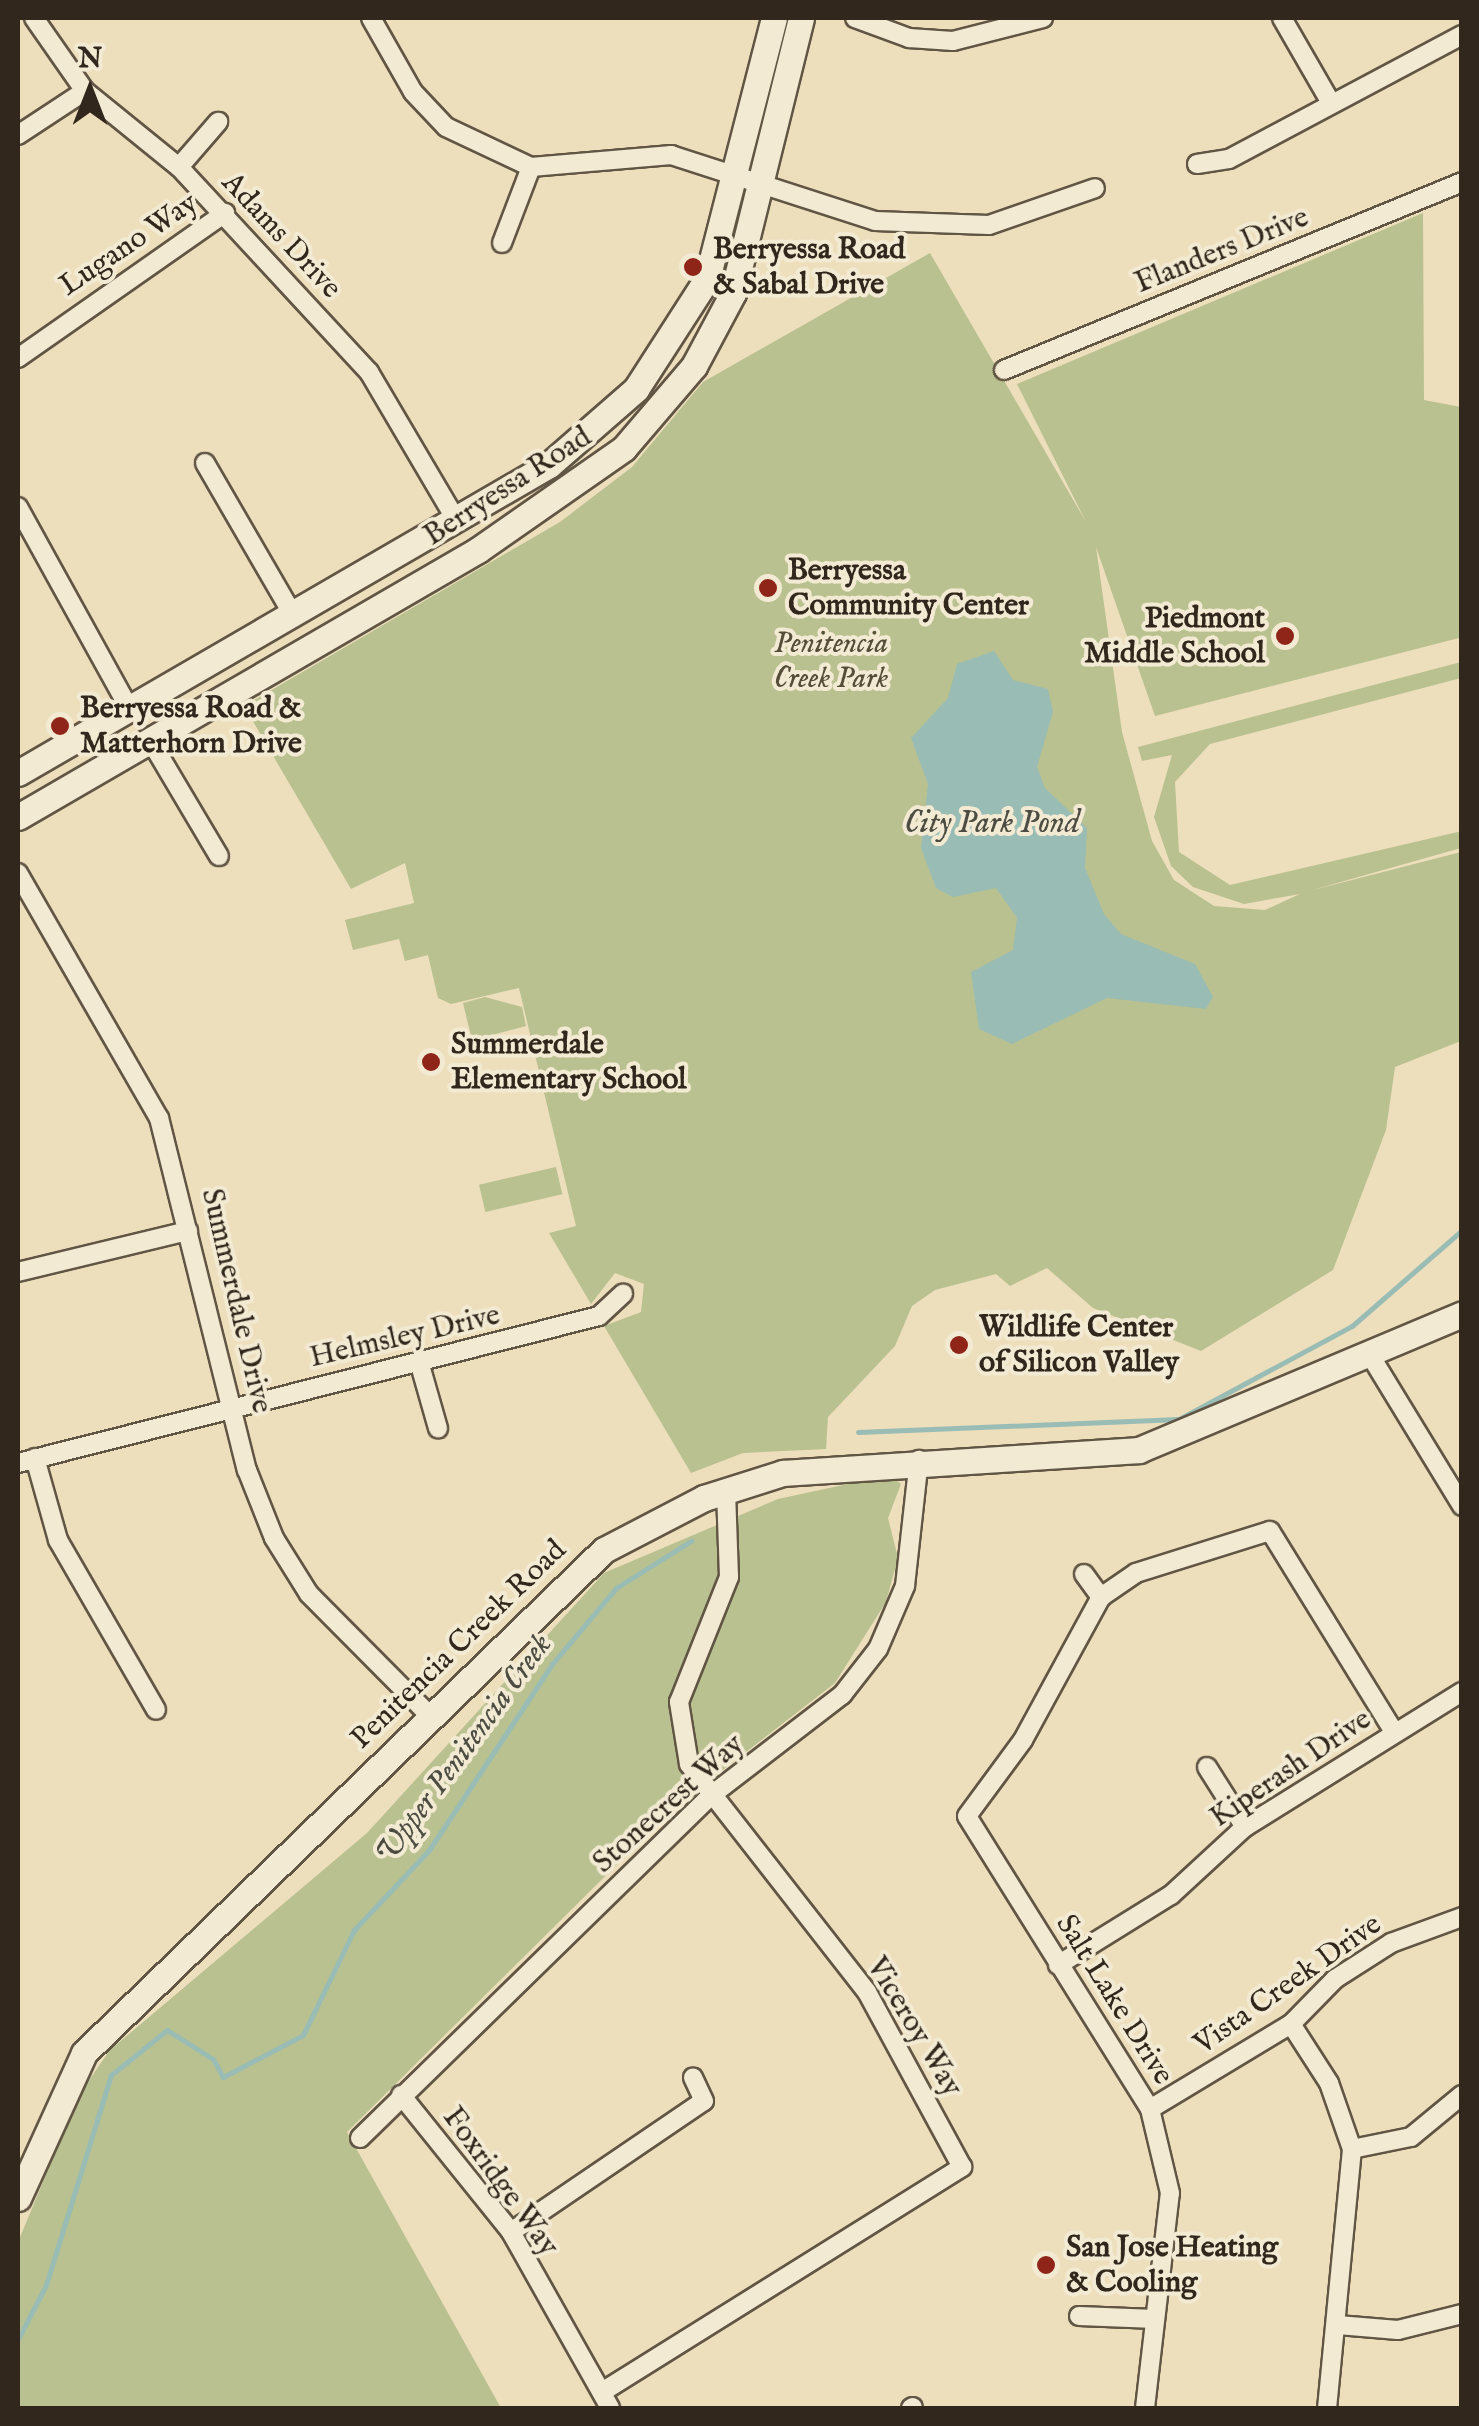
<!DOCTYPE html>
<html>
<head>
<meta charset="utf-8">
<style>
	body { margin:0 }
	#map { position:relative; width:1479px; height:2426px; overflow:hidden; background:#eddebc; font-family:"IM FELL English",serif }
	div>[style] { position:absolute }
	.green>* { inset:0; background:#b9c190; transform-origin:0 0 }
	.water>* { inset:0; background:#99bcb4 }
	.stream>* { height:5px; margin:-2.5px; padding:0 2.5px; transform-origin:2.5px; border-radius:2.5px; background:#99bcb4 }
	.roads { filter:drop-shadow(2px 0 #615544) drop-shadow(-2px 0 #615544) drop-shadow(0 2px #615544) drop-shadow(0 -2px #615544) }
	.street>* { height:18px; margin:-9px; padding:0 9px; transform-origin:9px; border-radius:9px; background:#f3ead3 }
	.secondary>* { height:25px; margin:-12.5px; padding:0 12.5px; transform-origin:12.5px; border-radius:12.5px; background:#f3ead3 }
	.dots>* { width:28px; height:28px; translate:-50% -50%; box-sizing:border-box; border:5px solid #f3ead3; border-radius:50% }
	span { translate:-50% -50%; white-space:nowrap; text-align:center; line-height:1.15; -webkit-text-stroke:8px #f3ead3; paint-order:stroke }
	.street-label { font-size:30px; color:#32271c }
	.poi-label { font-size:30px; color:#32271c; font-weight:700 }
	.left { translate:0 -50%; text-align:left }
	.right { translate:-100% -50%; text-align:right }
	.park-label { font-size:30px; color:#544e39; font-style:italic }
	.water-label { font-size:32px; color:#4c4c42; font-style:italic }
	.frame { position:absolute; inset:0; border:20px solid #32271c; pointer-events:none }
	.north { position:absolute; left:40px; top:40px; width:100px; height:100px; -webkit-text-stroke:8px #f3ead3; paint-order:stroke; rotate:0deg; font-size:28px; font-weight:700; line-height:40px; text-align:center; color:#32271c }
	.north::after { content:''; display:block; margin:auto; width:35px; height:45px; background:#32271c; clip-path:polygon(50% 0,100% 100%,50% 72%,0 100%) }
</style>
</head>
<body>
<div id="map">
	<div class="green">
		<i style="clip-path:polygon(1423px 213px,1424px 400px,1461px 407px,1459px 638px,1155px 716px,1096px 547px,1122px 732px,1152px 841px,1174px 880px,1214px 906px,1265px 910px,1300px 894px,1244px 904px,1193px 887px,1171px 866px,1154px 817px,1172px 755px,1142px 761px,1138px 747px,1461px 662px,1461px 678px,1210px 744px,1175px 782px,1179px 852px,1230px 885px,1462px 831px,1461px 848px,1309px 891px,1461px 852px,1461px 1041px,1395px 1067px,1386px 1130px,1333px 1270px,1201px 1351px,1093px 1308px,1047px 1268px,1010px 1286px,996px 1274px,935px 1290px,912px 1306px,895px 1346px,828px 1417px,826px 1449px,743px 1453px,691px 1473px,604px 1326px,641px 1312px,644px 1284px,615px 1273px,591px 1304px,549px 1233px,576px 1226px,519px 988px,451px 1004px,438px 998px,428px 955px,405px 961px,399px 939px,353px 950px,345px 920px,414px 903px,405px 863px,351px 889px,244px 706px,560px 522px,632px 467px,703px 382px,930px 253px,1086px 522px,1017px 384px)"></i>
		<i style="clip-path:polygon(485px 997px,522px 1007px,526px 1026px,472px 1040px,463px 1003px)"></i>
		<i style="left:556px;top:1167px;width:28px;height:79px;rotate:77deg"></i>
		<i style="clip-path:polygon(890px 1475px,901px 1484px,888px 1518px,898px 1558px,886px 1602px,835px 1683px,675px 1807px,347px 2132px,501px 2408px,18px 2408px,18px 2242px,80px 2093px,110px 2050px,367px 1833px,604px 1573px,778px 1499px)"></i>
	</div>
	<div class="water">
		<i style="clip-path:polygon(994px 651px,1013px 680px,1048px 689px,1053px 712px,1037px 767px,1045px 788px,1087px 828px,1085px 868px,1104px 914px,1121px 934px,1195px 964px,1213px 997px,1206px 1009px,1107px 998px,1012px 1044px,979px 1029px,971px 972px,1013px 950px,1017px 918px,996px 888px,953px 897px,936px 888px,921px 848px,928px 784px,911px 738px,948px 698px,957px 664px)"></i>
	</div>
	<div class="stream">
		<i style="left:858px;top:1432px;width:321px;rotate:-2.3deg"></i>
		<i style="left:1179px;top:1419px;width:196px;rotate:-28.3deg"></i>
		<i style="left:1352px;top:1326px;width:146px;rotate:-41.1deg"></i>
		<i style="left:18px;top:2339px;width:61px;rotate:-62.6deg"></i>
		<i style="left:46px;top:2285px;width:220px;rotate:-72.8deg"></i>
		<i style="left:111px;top:2075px;width:72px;rotate:-38.8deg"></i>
		<i style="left:167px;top:2030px;width:54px;rotate:32.2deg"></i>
		<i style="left:213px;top:2059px;width:21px;rotate:61deg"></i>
		<i style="left:223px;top:2077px;width:90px;rotate:-27.7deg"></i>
		<i style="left:303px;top:2035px;width:117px;rotate:-64.1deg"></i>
		<i style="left:354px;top:1930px;width:110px;rotate:-46.8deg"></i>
		<i style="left:429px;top:1850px;width:223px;rotate:-56.5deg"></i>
		<i style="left:552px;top:1664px;width:99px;rotate:-49.9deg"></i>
		<i style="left:616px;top:1588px;width:89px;rotate:-32.1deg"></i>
	</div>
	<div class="roads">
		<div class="street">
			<i style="left:34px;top:18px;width:89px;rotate:55.1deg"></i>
			<i style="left:85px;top:91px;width:121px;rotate:39deg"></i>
			<i style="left:179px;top:167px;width:280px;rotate:47.2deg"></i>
			<i style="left:369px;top:372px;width:169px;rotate:59.5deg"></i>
			<i style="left:371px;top:18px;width:85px;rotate:60.4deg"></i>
			<i style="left:413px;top:92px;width:48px;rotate:46.7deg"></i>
			<i style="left:446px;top:127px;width:94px;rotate:25.2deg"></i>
			<i style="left:531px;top:167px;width:141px;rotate:-4.9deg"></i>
			<i style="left:671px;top:155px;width:214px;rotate:17.9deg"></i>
			<i style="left:875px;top:221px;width:114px;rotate:2deg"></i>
			<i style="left:989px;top:225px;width:112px;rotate:-19.2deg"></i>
			<i style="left:855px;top:18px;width:58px;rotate:20.3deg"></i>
			<i style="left:909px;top:38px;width:44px;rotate:3.9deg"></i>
			<i style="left:953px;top:41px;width:93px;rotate:-14.3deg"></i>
			<i style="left:1282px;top:18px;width:98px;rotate:60deg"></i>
			<i style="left:18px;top:135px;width:80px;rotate:-33.3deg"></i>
			<i style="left:1197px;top:164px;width:32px;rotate:-9deg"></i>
			<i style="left:1229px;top:159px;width:264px;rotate:-28deg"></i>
			<i style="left:179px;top:167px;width:60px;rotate:-49.1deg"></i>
			<i style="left:502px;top:243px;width:81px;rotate:-69.1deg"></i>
			<i style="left:18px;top:358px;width:253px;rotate:-35deg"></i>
			<i style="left:1004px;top:370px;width:495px;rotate:-22.3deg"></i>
			<i style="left:205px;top:463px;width:173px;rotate:59.9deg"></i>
			<i style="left:18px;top:507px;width:230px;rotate:61.1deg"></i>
			<i style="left:150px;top:740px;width:135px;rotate:59.3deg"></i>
			<i style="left:18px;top:873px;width:283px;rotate:60.1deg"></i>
			<i style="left:159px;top:1118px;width:363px;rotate:76deg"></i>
			<i style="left:247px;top:1470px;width:73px;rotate:68.3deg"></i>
			<i style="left:274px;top:1538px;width:66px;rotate:58deg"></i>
			<i style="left:309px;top:1594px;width:173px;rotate:45.2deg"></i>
			<i style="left:18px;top:1272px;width:175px;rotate:-13.6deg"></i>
			<i style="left:1370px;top:1355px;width:177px;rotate:58.6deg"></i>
			<i style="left:420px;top:1365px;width:66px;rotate:74.1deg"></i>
			<i style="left:35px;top:1458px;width:85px;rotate:74.3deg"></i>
			<i style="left:58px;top:1540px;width:196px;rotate:60deg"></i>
			<i style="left:18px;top:1463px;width:599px;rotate:-14.2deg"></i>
			<i style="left:599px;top:1316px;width:33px;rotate:-43deg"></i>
			<i style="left:1084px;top:1574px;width:29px;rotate:54deg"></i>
			<i style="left:1207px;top:1767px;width:71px;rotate:57.7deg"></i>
			<i style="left:1058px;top:1965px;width:133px;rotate:-31.8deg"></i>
			<i style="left:1171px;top:1895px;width:100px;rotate:-42.6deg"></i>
			<i style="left:1245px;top:1827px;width:256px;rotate:-31.9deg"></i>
			<i style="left:1291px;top:2024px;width:70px;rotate:57.2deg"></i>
			<i style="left:1329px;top:2083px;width:70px;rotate:70.8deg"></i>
			<i style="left:1352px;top:2149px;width:260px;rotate:95.5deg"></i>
			<i style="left:401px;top:2095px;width:176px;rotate:51.2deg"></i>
			<i style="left:511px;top:2232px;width:202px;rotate:60.6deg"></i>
			<i style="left:1150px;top:2109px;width:165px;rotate:-31.1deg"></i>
			<i style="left:1291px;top:2024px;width:63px;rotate:-45.6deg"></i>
			<i style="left:1335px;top:1979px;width:67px;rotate:-32.7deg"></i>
			<i style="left:1391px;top:1943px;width:76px;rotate:-20.1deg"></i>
			<i style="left:360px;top:2138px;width:488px;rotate:-44.3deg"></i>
			<i style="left:709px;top:1797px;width:168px;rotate:-37.5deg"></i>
			<i style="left:842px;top:1695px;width:58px;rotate:-52deg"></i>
			<i style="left:878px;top:1649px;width:69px;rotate:-66.8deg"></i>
			<i style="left:905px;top:1586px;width:127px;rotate:-83.7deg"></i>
			<i style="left:1352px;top:2149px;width:60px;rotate:-11.5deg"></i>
			<i style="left:1411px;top:2137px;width:66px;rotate:-39.5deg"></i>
			<i style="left:511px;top:2232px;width:233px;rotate:-34.2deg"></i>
			<i style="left:704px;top:2101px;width:26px;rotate:-115deg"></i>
			<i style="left:1079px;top:2316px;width:76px;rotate:2.3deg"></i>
			<i style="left:1338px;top:2325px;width:60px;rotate:4.8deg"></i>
			<i style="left:1398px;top:2330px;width:66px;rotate:-14deg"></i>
			<i style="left:602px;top:2392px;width:425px;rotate:-32deg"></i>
			<i style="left:962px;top:2167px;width:199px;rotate:-118.5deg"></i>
			<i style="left:867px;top:1992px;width:289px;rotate:-128deg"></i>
			<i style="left:689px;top:1764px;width:63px;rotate:-99.2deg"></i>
			<i style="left:679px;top:1702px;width:135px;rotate:-68.2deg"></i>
			<i style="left:729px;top:1577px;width:88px;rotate:-92deg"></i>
			<i style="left:911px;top:2408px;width:2px;rotate:-27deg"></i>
			<i style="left:1145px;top:2408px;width:216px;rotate:-83.4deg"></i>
			<i style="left:1170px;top:2193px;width:86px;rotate:-103.4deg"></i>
			<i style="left:1150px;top:2109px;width:345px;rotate:-122deg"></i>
			<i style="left:967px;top:1816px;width:94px;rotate:-53.6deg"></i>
			<i style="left:1023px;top:1740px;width:163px;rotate:-61.4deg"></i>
			<i style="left:1101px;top:1597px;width:42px;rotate:-34.4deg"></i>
			<i style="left:1136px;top:1573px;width:140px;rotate:-17.4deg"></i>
			<i style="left:1270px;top:1531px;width:236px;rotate:58.3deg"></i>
		</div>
		<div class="secondary">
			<i style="left:18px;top:773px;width:614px;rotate:-30.12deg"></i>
			<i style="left:549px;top:465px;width:116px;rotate:-41.1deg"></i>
			<i style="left:636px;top:389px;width:131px;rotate:-57.2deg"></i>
			<i style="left:707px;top:279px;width:269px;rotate:-75.6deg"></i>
			<i style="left:18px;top:817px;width:532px;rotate:-30.13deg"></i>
			<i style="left:478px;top:550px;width:178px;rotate:-34.9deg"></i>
			<i style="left:624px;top:448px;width:108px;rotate:-49.5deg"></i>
			<i style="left:694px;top:366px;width:83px;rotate:-61.9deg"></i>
			<i style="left:733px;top:293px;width:283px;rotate:-76.1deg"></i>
			<i style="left:18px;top:2198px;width:159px;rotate:-65.5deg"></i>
			<i style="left:84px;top:2053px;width:723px;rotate:-44.05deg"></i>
			<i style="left:604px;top:1550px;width:113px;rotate:-27.5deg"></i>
			<i style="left:704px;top:1498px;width:83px;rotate:-17.6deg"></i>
			<i style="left:783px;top:1473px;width:357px;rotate:-3.7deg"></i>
			<i style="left:1139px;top:1450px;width:350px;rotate:-22.8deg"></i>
		</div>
	</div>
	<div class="dots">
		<i style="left:693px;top:267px;background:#8f2418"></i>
		<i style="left:768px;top:588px;background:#8f2418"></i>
		<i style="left:1285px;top:636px;background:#8f2418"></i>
		<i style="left:60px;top:726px;background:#8f2418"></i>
		<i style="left:431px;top:1062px;background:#8f2418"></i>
		<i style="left:959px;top:1345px;background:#8f2418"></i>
		<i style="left:1046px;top:2265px;background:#8f2418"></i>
	</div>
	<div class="street-label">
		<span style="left:281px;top:236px;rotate:47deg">Adams Drive</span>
		<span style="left:129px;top:245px;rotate:-34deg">Lugano Way</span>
		<span style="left:1222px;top:251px;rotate:-22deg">Flanders Drive</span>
		<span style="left:508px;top:487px;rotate:-33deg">Berryessa Road</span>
		<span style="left:236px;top:1301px;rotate:77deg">Summerdale Drive</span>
		<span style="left:405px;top:1337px;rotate:-13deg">Helmsley Drive</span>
		<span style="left:459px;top:1645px;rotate:-44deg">Penitencia Creek Road</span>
		<span style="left:1291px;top:1769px;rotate:-34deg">Kiperash Drive</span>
		<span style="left:669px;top:1804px;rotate:-42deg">Stonecrest Way</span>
		<span style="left:1288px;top:1985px;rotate:-35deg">Vista Creek Drive</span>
		<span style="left:1114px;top:2000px;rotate:58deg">Salt Lake Drive</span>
		<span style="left:914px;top:2027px;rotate:59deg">Viceroy Way</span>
		<span style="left:500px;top:2182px;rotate:54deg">Foxridge Way</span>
	</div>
	<div class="poi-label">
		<span class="left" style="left:713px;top:267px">Berryessa Road<br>&amp; Sabal Drive</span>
		<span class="left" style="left:788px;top:588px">Berryessa<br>Community Center</span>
		<span class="right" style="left:1265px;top:636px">Piedmont<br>Middle School</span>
		<span class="left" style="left:80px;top:726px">Berryessa Road &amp;<br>Matterhorn Drive</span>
		<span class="left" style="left:451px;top:1062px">Summerdale<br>Elementary School</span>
		<span class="left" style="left:979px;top:1345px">Wildlife Center<br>of Silicon Valley</span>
		<span class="left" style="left:1066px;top:2265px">San Jose Heating<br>&amp; Cooling</span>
	</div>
	<div class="park-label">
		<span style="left:831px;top:661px">Penitencia<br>Creek Park</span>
	</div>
	<div class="water-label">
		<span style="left:992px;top:824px">City Park Pond</span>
		<span style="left:465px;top:1750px;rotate:-54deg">Upper Penitencia Creek</span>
	</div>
	<div class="frame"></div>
	<div class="north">N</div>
</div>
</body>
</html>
